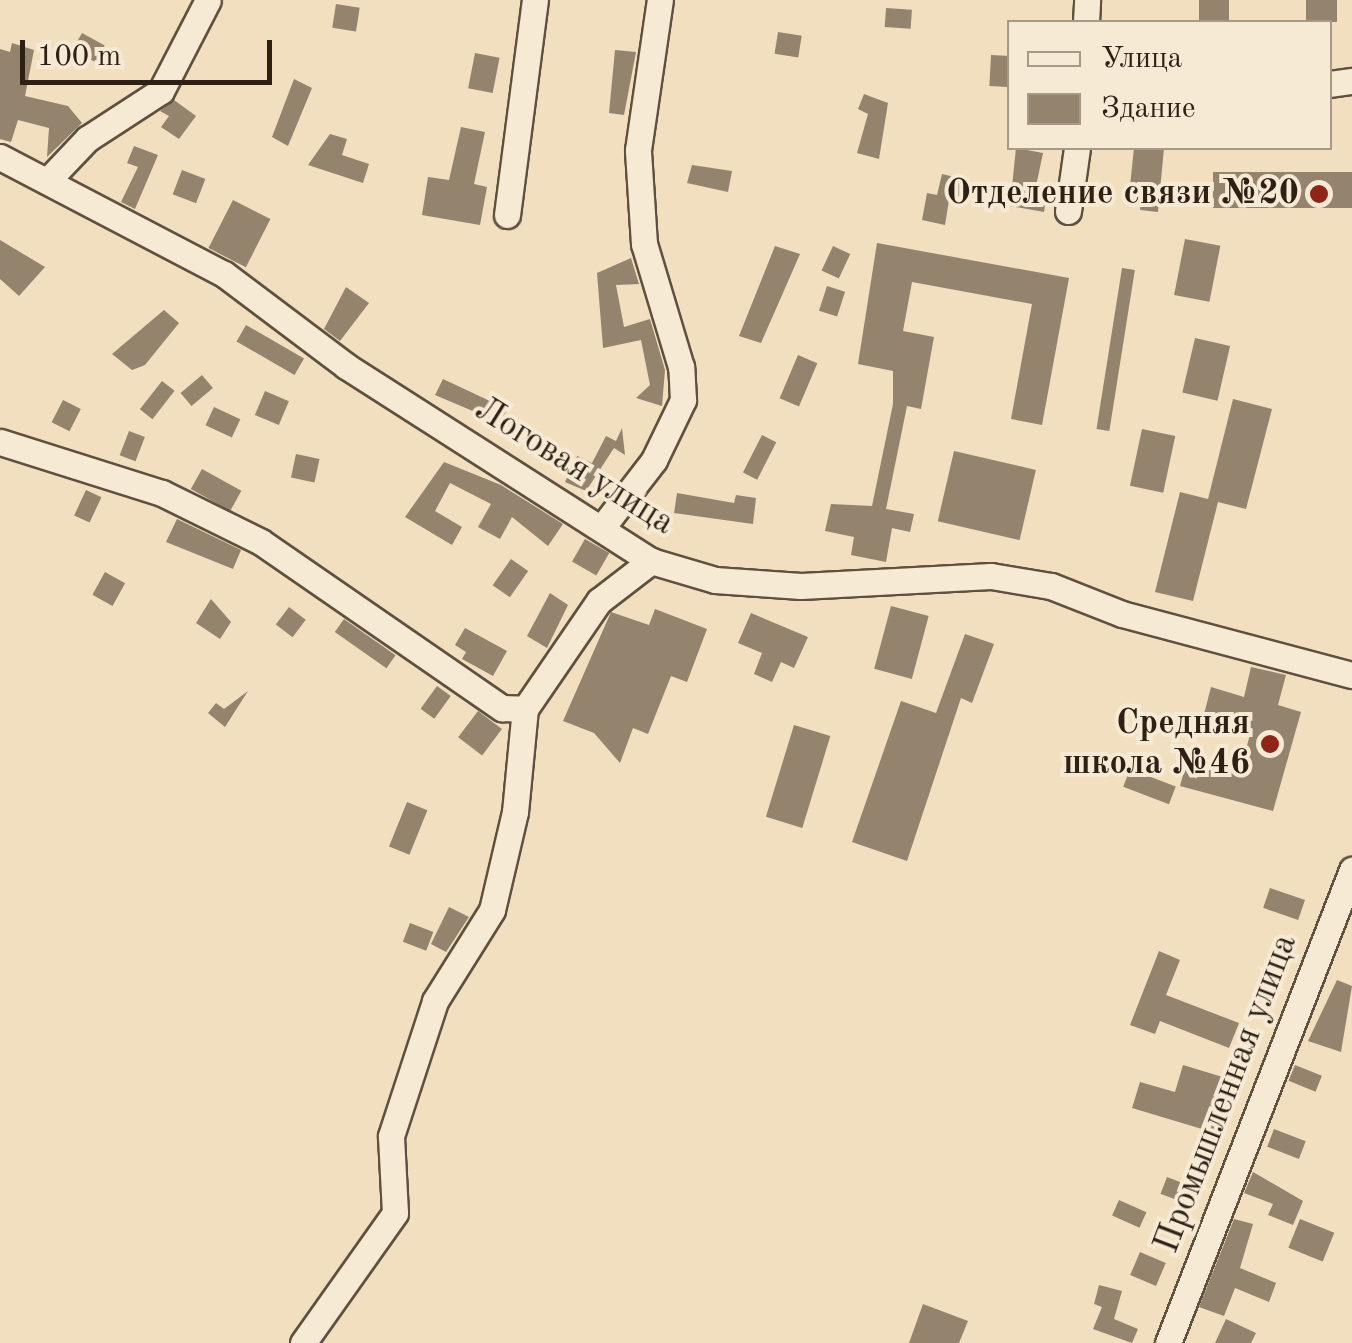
<!DOCTYPE html>
<html>
<head>
<meta charset="utf-8">
<style>
	body { margin:0 }
	#map { position:relative; width:1352px; height:1343px; overflow:hidden; background:#f2dfbf; font-family:"Old Standard TT",serif }
	div>[style] { position:absolute }
	.building>* { inset:0; background:#94836d; transform-origin:0 0 }
	.roads { filter:drop-shadow(2px 0 #5f503f) drop-shadow(-2px 0 #5f503f) drop-shadow(0 2px #5f503f) drop-shadow(0 -2px #5f503f) }
	.minor>* { height:25px; margin:-12.5px; padding:0 12.5px; transform-origin:12.5px; border-radius:12.5px; background:#f7ead5 }
	.dots>* { width:28px; height:28px; translate:-50% -50%; box-sizing:border-box; border:5px solid #f7ead5; border-radius:50% }
	span { translate:-50% -50%; white-space:nowrap; text-align:center; line-height:1.15; -webkit-text-stroke:8px #f7ead5; paint-order:stroke }
	.poi-label { font-size:35px; color:#2e2014; font-weight:700 }
	.right { translate:-100% -50%; text-align:right }
	.street-label { font-size:35px; color:#2e2014 }
	.legend { position:absolute; left:1007px; top:20px; width:325px; height:130px; box-sizing:border-box; background:#f7ead5; border:2px solid #a79988; margin:0; padding:12px 18px; list-style:none; font-size:30px; color:#2e2014 }
	.legend li { display:flex; align-items:center; gap:20px; height:50px }
	.legend b { width:50px; border:2px solid #a79988 }
	.scale { position:absolute; left:20px; top:40px; width:252px; height:45px; box-sizing:border-box; border:5px solid #2e2014; border-top:0; padding-left:12px; font-size:30px; line-height:35px; white-space:nowrap; color:#2e2014; -webkit-text-stroke:8px #f7ead5; paint-order:stroke }
</style>
</head>
<body>
<div id="map">
	<div class="building">
		<i style="left:1199px;top:0;width:30px;height:22px"></i>
		<i style="left:1306px;top:0;width:31px;height:22px"></i>
		<i style="left:336px;top:4px;width:24px;height:24px;rotate:9deg"></i>
		<i style="left:886px;top:8px;width:26px;height:19px;rotate:4deg"></i>
		<i style="left:778px;top:32px;width:24px;height:22px;rotate:9deg"></i>
		<i style="left:82px;top:33px;width:26px;height:19px;rotate:29deg"></i>
		<i style="clip-path:polygon(12px 43px,34px 50px,25px 96px,68px 106px,82px 123px,47px 157px,49px 128px,18px 120px,11px 142px,0 139px,0 49px,10px 52px)"></i>
		<i style="clip-path:polygon(615px 50px,636px 52px,624px 115px,609px 113px)"></i>
		<i style="left:475px;top:53px;width:25px;height:36px;rotate:11deg"></i>
		<i style="left:991px;top:55px;width:19px;height:31px;rotate:3deg"></i>
		<i style="clip-path:polygon(294px 79px,312px 88px,288px 146px,272px 137px)"></i>
		<i style="clip-path:polygon(864px 94px,888px 103px,879px 159px,857px 153px,868px 114px,858px 109px)"></i>
		<i style="clip-path:polygon(174px 100px,196px 116px,179px 139px,161px 127px,169px 116px,160px 111px)"></i>
		<i style="clip-path:polygon(461px 127px,485px 132px,474px 184px,487px 187px,480px 225px,422px 215px,428px 177px,449px 180px)"></i>
		<i style="clip-path:polygon(330px 134px,347px 139px,342px 155px,369px 164px,363px 183px,308px 165px)"></i>
		<i style="clip-path:polygon(134px 146px,158px 155px,135px 209px,121px 202px,138px 167px,127px 163px)"></i>
		<i style="clip-path:polygon(1016px 148px,1043px 153px,1035px 191px,1047px 193px,1044px 212px,1010px 206px)"></i>
		<i style="clip-path:polygon(1134px 148px,1164px 148px,1158px 212px,1140px 210px,1142px 187px,1130px 186px)"></i>
		<i style="clip-path:polygon(692px 165px,732px 171px,728px 192px,687px 183px)"></i>
		<i style="left:182px;top:170px;width:25px;height:26px;rotate:21deg"></i>
		<i style="left:1352px;top:172px;width:36px;height:139px;rotate:90deg"></i>
		<i style="clip-path:polygon(942px 174px,971px 181px,968px 198px,950px 194px,945px 225px,922px 220px,927px 193px,937px 195px)"></i>
		<i style="left:233px;top:200px;width:42px;height:54px;rotate:27deg"></i>
		<i style="left:1185px;top:239px;width:36px;height:57px;rotate:11deg"></i>
		<i style="clip-path:polygon(0 240px,45px 267px,19px 296px,0 279px)"></i>
		<i style="clip-path:polygon(877px 243px,1069px 278px,1042px 425px,1011px 419px,1032px 304px,912px 282px,903px 331px,934px 337px,921px 409px,907px 406px,886px 509px,914px 514px,910px 532px,892px 528px,886px 562px,851px 555px,854px 537px,825px 531px,831px 504px,872px 506px,893px 404px,893px 371px,858px 364px)"></i>
		<i style="clip-path:polygon(775px 246px,800px 254px,761px 343px,739px 336px)"></i>
		<i style="left:833px;top:246px;width:19px;height:27px;rotate:25deg"></i>
		<i style="clip-path:polygon(631px 258px,639px 284px,616px 285px,624px 327px,650px 319px,665px 370px,662px 406px,636px 398px,650px 385px,641px 340px,603px 348px,597px 273px)"></i>
		<i style="left:1122px;top:268px;width:13px;height:163px;rotate:9deg"></i>
		<i style="left:827px;top:286px;width:19px;height:26px;rotate:18deg"></i>
		<i style="clip-path:polygon(346px 287px,369px 303px,340px 341px,324px 329px)"></i>
		<i style="clip-path:polygon(164px 310px,179px 323px,145px 365px,132px 370px,112px 354px)"></i>
		<i style="left:246px;top:325px;width:67px;height:19px;rotate:30deg"></i>
		<i style="left:1195px;top:338px;width:36px;height:56px;rotate:13deg"></i>
		<i style="left:798px;top:355px;width:21px;height:47px;rotate:23deg"></i>
		<i style="left:202px;top:375px;width:17px;height:28px;rotate:50deg"></i>
		<i style="clip-path:polygon(443px 379px,507px 409px,501px 423px,435px 395px)"></i>
		<i style="left:162px;top:381px;width:16px;height:36px;rotate:38deg"></i>
		<i style="left:265px;top:391px;width:26px;height:26px;rotate:23deg"></i>
		<i style="clip-path:polygon(1233px 399px,1272px 409px,1246px 509px,1218px 502px,1193px 601px,1155px 592px,1180px 492px,1208px 499px)"></i>
		<i style="left:63px;top:400px;width:20px;height:25px;rotate:27deg"></i>
		<i style="left:214px;top:407px;width:29px;height:20px;rotate:25deg"></i>
		<i style="clip-path:polygon(622px 428px,625px 455px,614px 448px,586px 491px,565px 482px,577px 456px,592px 463px,606px 436px,616px 441px)"></i>
		<i style="left:1142px;top:429px;width:34px;height:58px;rotate:12deg"></i>
		<i style="left:129px;top:431px;width:17px;height:26px;rotate:21deg"></i>
		<i style="left:762px;top:435px;width:16px;height:42px;rotate:27deg"></i>
		<i style="left:954px;top:451px;width:84px;height:72px;rotate:13deg"></i>
		<i style="left:296px;top:454px;width:24px;height:24px;rotate:12deg"></i>
		<i style="clip-path:polygon(444px 462px,501px 485px,563px 524px,548px 546px,512px 517px,500px 539px,478px 527px,491px 504px,450px 483px,435px 511px,462px 527px,452px 545px,405px 517px)"></i>
		<i style="left:202px;top:469px;width:45px;height:23px;rotate:29deg"></i>
		<i style="left:86px;top:490px;width:17px;height:28px;rotate:25deg"></i>
		<i style="clip-path:polygon(677px 493px,734px 503px,736px 495px,756px 498px,753px 524px,674px 513px)"></i>
		<i style="clip-path:polygon(177px 519px,241px 550px,233px 569px,166px 542px)"></i>
		<i style="left:585px;top:539px;width:28px;height:26px;rotate:30deg"></i>
		<i style="left:511px;top:559px;width:21px;height:32px;rotate:35deg"></i>
		<i style="left:105px;top:572px;width:23px;height:26px;rotate:29deg"></i>
		<i style="clip-path:polygon(550px 593px,568px 605px,547px 648px,527px 636px)"></i>
		<i style="clip-path:polygon(211px 599px,231px 622px,220px 639px,196px 623px)"></i>
		<i style="left:891px;top:606px;width:39px;height:65px;rotate:15deg"></i>
		<i style="left:289px;top:607px;width:21px;height:22px;rotate:37deg"></i>
		<i style="clip-path:polygon(655px 609px,707px 629px,687px 682px,671px 676px,648px 734px,633px 728px,620px 763px,594px 733px,563px 721px,611px 612px,649px 625px)"></i>
		<i style="clip-path:polygon(751px 613px,808px 637px,794px 668px,781px 662px,772px 682px,754px 674px,762px 653px,738px 643px)"></i>
		<i style="left:344px;top:619px;width:63px;height:16px;rotate:35deg"></i>
		<i style="clip-path:polygon(465px 628px,507px 651px,493px 676px,462px 659px,466px 652px,455px 645px)"></i>
		<i style="clip-path:polygon(965px 634px,994px 644px,972px 703px,961px 698px,907px 861px,852px 842px,901px 701px,936px 713px)"></i>
		<i style="clip-path:polygon(1251px 667px,1286px 675px,1278px 705px,1301px 712px,1273px 811px,1180px 786px,1188px 757px,1240px 771px,1251px 731px,1202px 722px,1211px 687px,1244px 697px)"></i>
		<i style="left:437px;top:686px;width:17px;height:28px;rotate:36deg"></i>
		<i style="clip-path:polygon(248px 691px,225px 727px,208px 713px,216px 703px,224px 709px)"></i>
		<i style="left:478px;top:711px;width:30px;height:33px;rotate:37deg"></i>
		<i style="left:794px;top:725px;width:38px;height:96px;rotate:17deg"></i>
		<i style="left:1130px;top:769px;width:49px;height:19px;rotate:21deg"></i>
		<i style="left:407px;top:802px;width:22px;height:48px;rotate:22deg"></i>
		<i style="left:1270px;top:888px;width:37px;height:21px;rotate:19deg"></i>
		<i style="clip-path:polygon(449px 907px,469px 917px,446px 952px,431px 944px)"></i>
		<i style="left:410px;top:923px;width:25px;height:20px;rotate:21deg"></i>
		<i style="clip-path:polygon(1159px 951px,1180px 960px,1166px 995px,1239px 1023px,1229px 1048px,1160px 1021px,1155px 1034px,1130px 1025px)"></i>
		<i style="clip-path:polygon(1337px 980px,1352px 986px,1341px 1052px,1308px 1041px)"></i>
		<i style="clip-path:polygon(1183px 1065px,1239px 1082px,1222px 1135px,1132px 1108px,1140px 1082px,1175px 1092px)"></i>
		<i style="left:1295px;top:1065px;width:29px;height:17px;rotate:22deg"></i>
		<i style="left:1274px;top:1129px;width:34px;height:19px;rotate:21deg"></i>
		<i style="clip-path:polygon(1253px 1172px,1303px 1201px,1293px 1225px,1268px 1215px,1273px 1204px,1244px 1193px)"></i>
		<i style="left:1167px;top:1177px;width:34px;height:18px;rotate:21deg"></i>
		<i style="left:1119px;top:1200px;width:30px;height:17px;rotate:24deg"></i>
		<i style="clip-path:polygon(1234px 1219px,1253px 1224px,1240px 1268px,1276px 1283px,1269px 1302px,1235px 1288px,1224px 1316px,1199px 1307px)"></i>
		<i style="left:1300px;top:1219px;width:37px;height:31px;rotate:22deg"></i>
		<i style="left:1140px;top:1252px;width:28px;height:25px;rotate:23deg"></i>
		<i style="clip-path:polygon(1099px 1285px,1122px 1291px,1114px 1319px,1138px 1329px,1132px 1343px,1093px 1329px,1102px 1307px,1094px 1304px)"></i>
		<i style="clip-path:polygon(923px 1304px,968px 1321px,959px 1343px,909px 1343px)"></i>
		<i style="clip-path:polygon(1226px 1319px,1256px 1333px,1251px 1343px,1215px 1343px)"></i>
	</div>
	<div class="roads">
		<div class="minor">
			<i style="left:1086px;top:22px;width:22px;rotate:-87deg"></i>
			<i style="left:1330px;top:84px;width:22px;rotate:-8deg"></i>
			<i style="left:0;top:157px;width:253px;rotate:27.6deg"></i>
			<i style="left:224px;top:274px;width:153px;rotate:37deg"></i>
			<i style="left:346px;top:366px;width:362px;rotate:32.6deg"></i>
			<i style="left:651px;top:561px;width:67px;rotate:16.5deg"></i>
			<i style="left:715px;top:580px;width:86px;rotate:4deg"></i>
			<i style="left:801px;top:586px;width:190px;rotate:-3deg"></i>
			<i style="left:991px;top:576px;width:61px;rotate:9.5deg"></i>
			<i style="left:1051px;top:586px;width:76px;rotate:21.5deg"></i>
			<i style="left:1122px;top:614px;width:238px;rotate:14.9deg"></i>
			<i style="left:50px;top:178px;width:54px;rotate:-46.5deg"></i>
			<i style="left:87px;top:139px;width:88px;rotate:-33deg"></i>
			<i style="left:161px;top:91px;width:102px;rotate:-62.7deg"></i>
			<i style="left:1068px;top:211px;width:64px;rotate:-81.9deg"></i>
			<i style="left:507px;top:215px;width:217px;rotate:-82.6deg"></i>
			<i style="left:0;top:442px;width:170px;rotate:17.5deg"></i>
			<i style="left:162px;top:493px;width:110px;rotate:26.3deg"></i>
			<i style="left:261px;top:542px;width:293px;rotate:34.6deg"></i>
			<i style="left:502px;top:708px;width:23px;rotate:2deg"></i>
			<i style="left:525px;top:709px;width:131px;rotate:-55.6deg"></i>
			<i style="left:599px;top:601px;width:66px;rotate:-37.6deg"></i>
			<i style="left:604px;top:525px;width:82px;rotate:-52.4deg"></i>
			<i style="left:654px;top:460px;width:67px;rotate:-64.2deg"></i>
			<i style="left:683px;top:400px;width:33px;rotate:-93deg"></i>
			<i style="left:681px;top:367px;width:128px;rotate:-106.7deg"></i>
			<i style="left:644px;top:244px;width:94px;rotate:-93.7deg"></i>
			<i style="left:638px;top:150px;width:152px;rotate:-81.7deg"></i>
			<i style="left:303px;top:1343px;width:159px;rotate:-54.7deg"></i>
			<i style="left:395px;top:1213px;width:77px;rotate:-93deg"></i>
			<i style="left:391px;top:1136px;width:142px;rotate:-71.9deg"></i>
			<i style="left:435px;top:1001px;width:107px;rotate:-57.9deg"></i>
			<i style="left:492px;top:910px;width:101px;rotate:-76.8deg"></i>
			<i style="left:515px;top:812px;width:103px;rotate:-84.5deg"></i>
			<i style="left:1168px;top:1343px;width:508px;rotate:-68.74deg"></i>
		</div>
	</div>
	<div class="dots">
		<i style="left:1319px;top:194px;background:#8f2418"></i>
		<i style="left:1270px;top:744px;background:#8f2418"></i>
	</div>
	<div class="poi-label">
		<span class="right" style="left:1299px;top:194px">Отделение связи №20</span>
		<span class="right" style="left:1250px;top:744px">Средняя<br>школа №46</span>
	</div>
	<div class="street-label">
		<span style="left:574px;top:467px;rotate:32deg">Логовая улица</span>
		<span style="left:1227px;top:1094px;rotate:-69deg">Промышленная улица</span>
	</div>
	<ul class="legend">
	<li><b style="height:12px;background:#f7ead5"></b>Улица</li>
	<li><b style="height:28px;background:#94836d"></b>Здание</li>
	</ul>
	<div class="scale">100 m</div>
</div>
</body>
</html>
